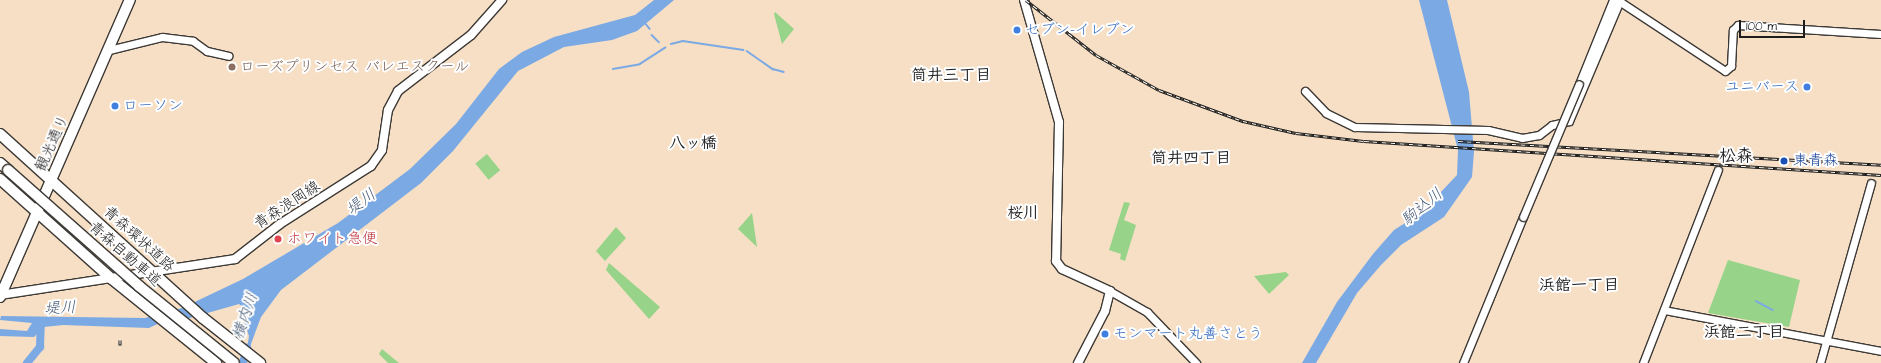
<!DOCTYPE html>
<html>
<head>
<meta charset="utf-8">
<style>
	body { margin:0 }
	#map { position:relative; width:1881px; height:363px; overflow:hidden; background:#f6dfc5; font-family:"Architects Daughter","Klee One",sans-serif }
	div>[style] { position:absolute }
	.green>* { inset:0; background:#97d489; transform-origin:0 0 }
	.water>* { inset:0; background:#7ba9e4 }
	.stream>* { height:1.5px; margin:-0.75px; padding:0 0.75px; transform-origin:0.75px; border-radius:0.75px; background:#7ba9e4 }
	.river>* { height:8px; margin:-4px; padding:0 4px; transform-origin:4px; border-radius:4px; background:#7ba9e4 }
	.roads { filter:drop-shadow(1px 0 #3d3935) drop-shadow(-1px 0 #3d3935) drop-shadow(0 1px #3d3935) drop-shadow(0 -1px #3d3935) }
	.secondary>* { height:7px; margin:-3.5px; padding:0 3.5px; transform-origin:3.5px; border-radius:3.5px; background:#fff }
	.primary>* { height:8px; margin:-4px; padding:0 4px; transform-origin:4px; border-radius:4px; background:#fff }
	.highway>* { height:10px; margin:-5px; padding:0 5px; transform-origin:5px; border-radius:5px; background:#fff }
	.rail>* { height:3px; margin-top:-1.5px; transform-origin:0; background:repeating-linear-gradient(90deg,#fff 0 4.5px,#1c1c1c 0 9px); box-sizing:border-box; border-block:1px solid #1c1c1c }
	.bridges { filter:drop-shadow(1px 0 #3d3935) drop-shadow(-1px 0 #3d3935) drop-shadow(0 1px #3d3935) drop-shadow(0 -1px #3d3935) }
	.secondary-bridge>* { height:7px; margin:-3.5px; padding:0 3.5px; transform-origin:3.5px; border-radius:3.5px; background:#fff }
	.highway-bridge>* { height:10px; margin:-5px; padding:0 5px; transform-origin:5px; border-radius:5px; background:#fff }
	.dots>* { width:11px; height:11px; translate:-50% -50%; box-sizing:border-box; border:2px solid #fff; border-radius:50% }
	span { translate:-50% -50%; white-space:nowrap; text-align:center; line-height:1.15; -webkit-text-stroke:4px #fff; paint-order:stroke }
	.shop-label { font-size:15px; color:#366cbe }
	.left { translate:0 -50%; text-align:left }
	.right { translate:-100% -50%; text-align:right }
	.education-label { font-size:15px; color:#785e54 }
	.street-label { font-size:15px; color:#1c1c1c }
	.transit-label { font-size:15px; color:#164399 }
	.health-label { font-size:15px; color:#be3a42 }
	.neighbourhood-label { font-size:16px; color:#1c1c1c; font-weight:700 }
	.water-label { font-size:16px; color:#475b76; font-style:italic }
	.quarter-label { font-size:17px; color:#1c1c1c; font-weight:700 }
	.scale { position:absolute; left:1739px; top:20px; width:66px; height:18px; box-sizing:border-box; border:2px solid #1c1c1c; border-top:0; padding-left:5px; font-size:12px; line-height:14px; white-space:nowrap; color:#1c1c1c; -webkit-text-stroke:3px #fff; paint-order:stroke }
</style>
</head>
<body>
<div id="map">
	<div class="green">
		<i style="clip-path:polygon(775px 12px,794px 29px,782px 44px,774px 14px)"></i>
		<i style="left:487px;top:154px;width:21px;height:15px;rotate:51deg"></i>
		<i style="clip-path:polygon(1124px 202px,1130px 203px,1124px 220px,1136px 225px,1125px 261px,1120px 259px,1121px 254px,1109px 250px)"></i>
		<i style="clip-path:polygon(752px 213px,757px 247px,738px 229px)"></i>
		<i style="clip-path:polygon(616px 227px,626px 238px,605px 261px,596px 251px)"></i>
		<i style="clip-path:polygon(1728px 260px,1800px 280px,1789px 327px,1708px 313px)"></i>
		<i style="clip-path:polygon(609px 263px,660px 307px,649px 319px,606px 270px)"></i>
		<i style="clip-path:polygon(1286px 272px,1289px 275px,1269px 294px,1254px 276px)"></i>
		<i style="clip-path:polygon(382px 349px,399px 363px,388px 363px,379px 354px)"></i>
	</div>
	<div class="water">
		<i style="clip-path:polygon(654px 0,674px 0,637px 31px,612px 40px,564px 47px,518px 71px,453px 151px,421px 183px,281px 290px,261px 317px,245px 360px,249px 336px,244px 321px,246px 310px,239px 304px,190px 318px,168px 319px,149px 328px,63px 325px,44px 327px,34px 337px,0 336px,0 329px,27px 331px,32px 323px,0 320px,1px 316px,145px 318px,182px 308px,243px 279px,338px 223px,410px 169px,456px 124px,499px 69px,522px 52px,554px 37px,635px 15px)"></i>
		<i style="clip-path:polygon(1419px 0,1447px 0,1469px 92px,1474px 152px,1472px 177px,1444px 217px,1401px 245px,1381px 265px,1357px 293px,1316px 363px,1302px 363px,1337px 302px,1373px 254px,1394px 230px,1421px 213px,1457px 175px,1458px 150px)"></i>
	</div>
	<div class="stream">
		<i style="left:646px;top:24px;width:6px;rotate:51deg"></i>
		<i style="left:652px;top:35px;width:10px;rotate:45deg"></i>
		<i style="left:671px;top:44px;width:12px;rotate:-14deg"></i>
		<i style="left:683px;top:41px;width:61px;rotate:8.5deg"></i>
		<i style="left:747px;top:51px;width:32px;rotate:35deg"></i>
		<i style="left:773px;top:69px;width:11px;rotate:15deg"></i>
		<i style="left:613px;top:69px;width:27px;rotate:-10deg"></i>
		<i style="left:640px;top:64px;width:30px;rotate:-33deg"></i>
		<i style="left:1756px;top:301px;width:19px;rotate:28deg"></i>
	</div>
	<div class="river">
		<i style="left:27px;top:363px;width:21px;rotate:-51deg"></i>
		<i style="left:40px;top:347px;width:24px;rotate:-88deg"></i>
		<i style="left:243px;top:363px;width:16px;rotate:-75deg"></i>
	</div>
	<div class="roads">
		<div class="secondary">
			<i style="left:1619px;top:1px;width:127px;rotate:33.4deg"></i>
			<i style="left:1725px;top:71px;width:8px;rotate:-40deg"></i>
			<i style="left:1731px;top:66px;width:36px;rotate:-87deg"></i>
			<i style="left:1733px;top:30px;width:7px;rotate:-45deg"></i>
			<i style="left:1738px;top:25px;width:143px;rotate:3.6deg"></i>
			<i style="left:109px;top:50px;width:55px;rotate:-13.8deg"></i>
			<i style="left:162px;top:37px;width:31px;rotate:7deg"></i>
			<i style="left:193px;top:41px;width:17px;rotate:36deg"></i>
			<i style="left:207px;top:51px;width:22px;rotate:13deg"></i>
			<i style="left:1579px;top:84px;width:91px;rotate:-68deg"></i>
			<i style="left:1305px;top:91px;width:30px;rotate:46deg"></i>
			<i style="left:1326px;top:113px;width:32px;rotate:26deg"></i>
			<i style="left:1355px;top:127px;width:133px;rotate:1.3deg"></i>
			<i style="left:1488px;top:130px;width:35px;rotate:13deg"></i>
			<i style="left:1522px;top:138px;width:17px;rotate:-10deg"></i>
			<i style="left:1539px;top:135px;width:16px;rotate:-38deg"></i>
			<i style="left:1552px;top:125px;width:17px;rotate:-13deg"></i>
			<i style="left:1569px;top:121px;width:131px;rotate:-67.1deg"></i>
			<i style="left:1110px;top:291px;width:43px;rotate:29.6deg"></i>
			<i style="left:1147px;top:312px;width:71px;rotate:46.1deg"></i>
			<i style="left:1664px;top:310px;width:221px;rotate:10.7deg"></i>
			<i style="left:1463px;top:363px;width:158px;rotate:-67.7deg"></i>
			<i style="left:1643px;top:363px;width:207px;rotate:-68.8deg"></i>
			<i style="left:1820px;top:363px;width:187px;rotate:-74.2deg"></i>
		</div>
		<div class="primary">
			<i style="left:1024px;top:0;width:127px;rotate:74deg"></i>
			<i style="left:1059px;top:122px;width:139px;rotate:91.2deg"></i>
			<i style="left:1056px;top:261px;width:10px;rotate:53deg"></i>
			<i style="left:1062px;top:269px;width:53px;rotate:24.6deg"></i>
			<i style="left:1110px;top:291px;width:21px;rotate:104deg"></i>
			<i style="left:1105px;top:311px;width:59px;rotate:117.4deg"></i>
			<i style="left:0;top:295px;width:238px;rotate:-8.7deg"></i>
			<i style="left:235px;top:259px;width:57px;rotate:-37.9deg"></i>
			<i style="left:280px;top:224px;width:108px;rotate:-32.5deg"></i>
			<i style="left:371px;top:166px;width:19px;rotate:-55deg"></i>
			<i style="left:382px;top:150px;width:40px;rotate:-81.5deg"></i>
			<i style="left:388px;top:110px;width:21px;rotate:-62deg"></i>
			<i style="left:398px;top:91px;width:92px;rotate:-37.5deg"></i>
			<i style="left:471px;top:35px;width:47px;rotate:-48.5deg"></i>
		</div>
		<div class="highway">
			<i style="left:0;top:134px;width:274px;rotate:42.2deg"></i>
			<i style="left:203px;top:318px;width:73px;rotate:38.3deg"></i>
			<i style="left:0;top:163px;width:11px;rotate:41deg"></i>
			<i style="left:0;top:179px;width:150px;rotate:41.8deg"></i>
			<i style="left:112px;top:279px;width:134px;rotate:38.9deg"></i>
			<i style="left:0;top:297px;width:324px;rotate:-66.4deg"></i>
		</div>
	</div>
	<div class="rail">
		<i style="left:1026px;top:0;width:89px;rotate:38.2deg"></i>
		<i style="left:1096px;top:55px;width:72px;rotate:29.1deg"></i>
		<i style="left:1159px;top:90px;width:90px;rotate:20.3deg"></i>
		<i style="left:1243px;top:121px;width:54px;rotate:12.8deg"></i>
		<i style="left:1296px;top:133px;width:68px;rotate:6.7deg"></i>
		<i style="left:1364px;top:141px;width:518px;rotate:3.76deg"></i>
		<i style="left:1458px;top:141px;width:424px;rotate:3.2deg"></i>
		<i style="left:120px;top:340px;width:5px;rotate:90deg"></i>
	</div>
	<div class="bridges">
		<div class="secondary-bridge">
			<i style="left:1523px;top:217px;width:144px;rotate:-67.2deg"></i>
		</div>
		<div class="highway-bridge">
			<i style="left:8px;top:170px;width:175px;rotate:41.5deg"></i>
			<i style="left:139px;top:286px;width:122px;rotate:39deg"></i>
		</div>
	</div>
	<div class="dots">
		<i style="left:1017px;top:30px;background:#3f7fe0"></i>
		<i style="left:232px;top:67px;background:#8d6e63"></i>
		<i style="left:1807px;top:87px;background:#3f7fe0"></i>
		<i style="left:115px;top:106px;background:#3f7fe0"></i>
		<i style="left:1784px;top:161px;background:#1a4fb4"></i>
		<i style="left:278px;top:239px;background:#e0444e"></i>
		<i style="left:1105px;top:334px;background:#3f7fe0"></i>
	</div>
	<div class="shop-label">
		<span class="left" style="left:1025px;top:30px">セブン-イレブン</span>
		<span class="right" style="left:1799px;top:87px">ユニバース</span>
		<span class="left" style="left:123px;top:106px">ローソン</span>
		<span class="left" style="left:1113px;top:334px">モンマート丸善さとう</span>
	</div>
	<div class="education-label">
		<span class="left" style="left:240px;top:67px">ローズプリンセス バレエスクール</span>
	</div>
	<div class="street-label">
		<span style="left:52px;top:143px;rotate:-66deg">観光通り</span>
		<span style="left:287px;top:205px;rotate:-33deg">青森浪岡線</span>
		<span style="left:139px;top:239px;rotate:42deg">青森環状道路</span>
		<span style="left:125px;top:254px;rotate:41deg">青森自動車道</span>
	</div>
	<div class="transit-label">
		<span class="left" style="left:1793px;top:161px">東青森</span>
	</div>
	<div class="health-label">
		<span class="left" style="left:287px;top:239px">ホワイト急便</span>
	</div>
	<div class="neighbourhood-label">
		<span style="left:951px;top:75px">筒井三丁目</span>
		<span style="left:693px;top:143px">八ッ橋</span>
		<span style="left:1191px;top:158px">筒井四丁目</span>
		<span style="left:1023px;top:213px">桜川</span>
		<span style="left:1579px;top:285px">浜館一丁目</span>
		<span style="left:1744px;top:332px">浜館二丁目</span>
	</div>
	<div class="water-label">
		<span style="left:361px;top:202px;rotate:-37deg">堤川</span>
		<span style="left:1422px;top:207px;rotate:-40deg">駒込川</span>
		<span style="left:60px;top:308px;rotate:-3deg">堤川</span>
		<span style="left:245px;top:316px;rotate:-71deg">横内川</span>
	</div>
	<div class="quarter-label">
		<span style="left:1736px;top:157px">松森</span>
	</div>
	<div class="scale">100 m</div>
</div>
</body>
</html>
